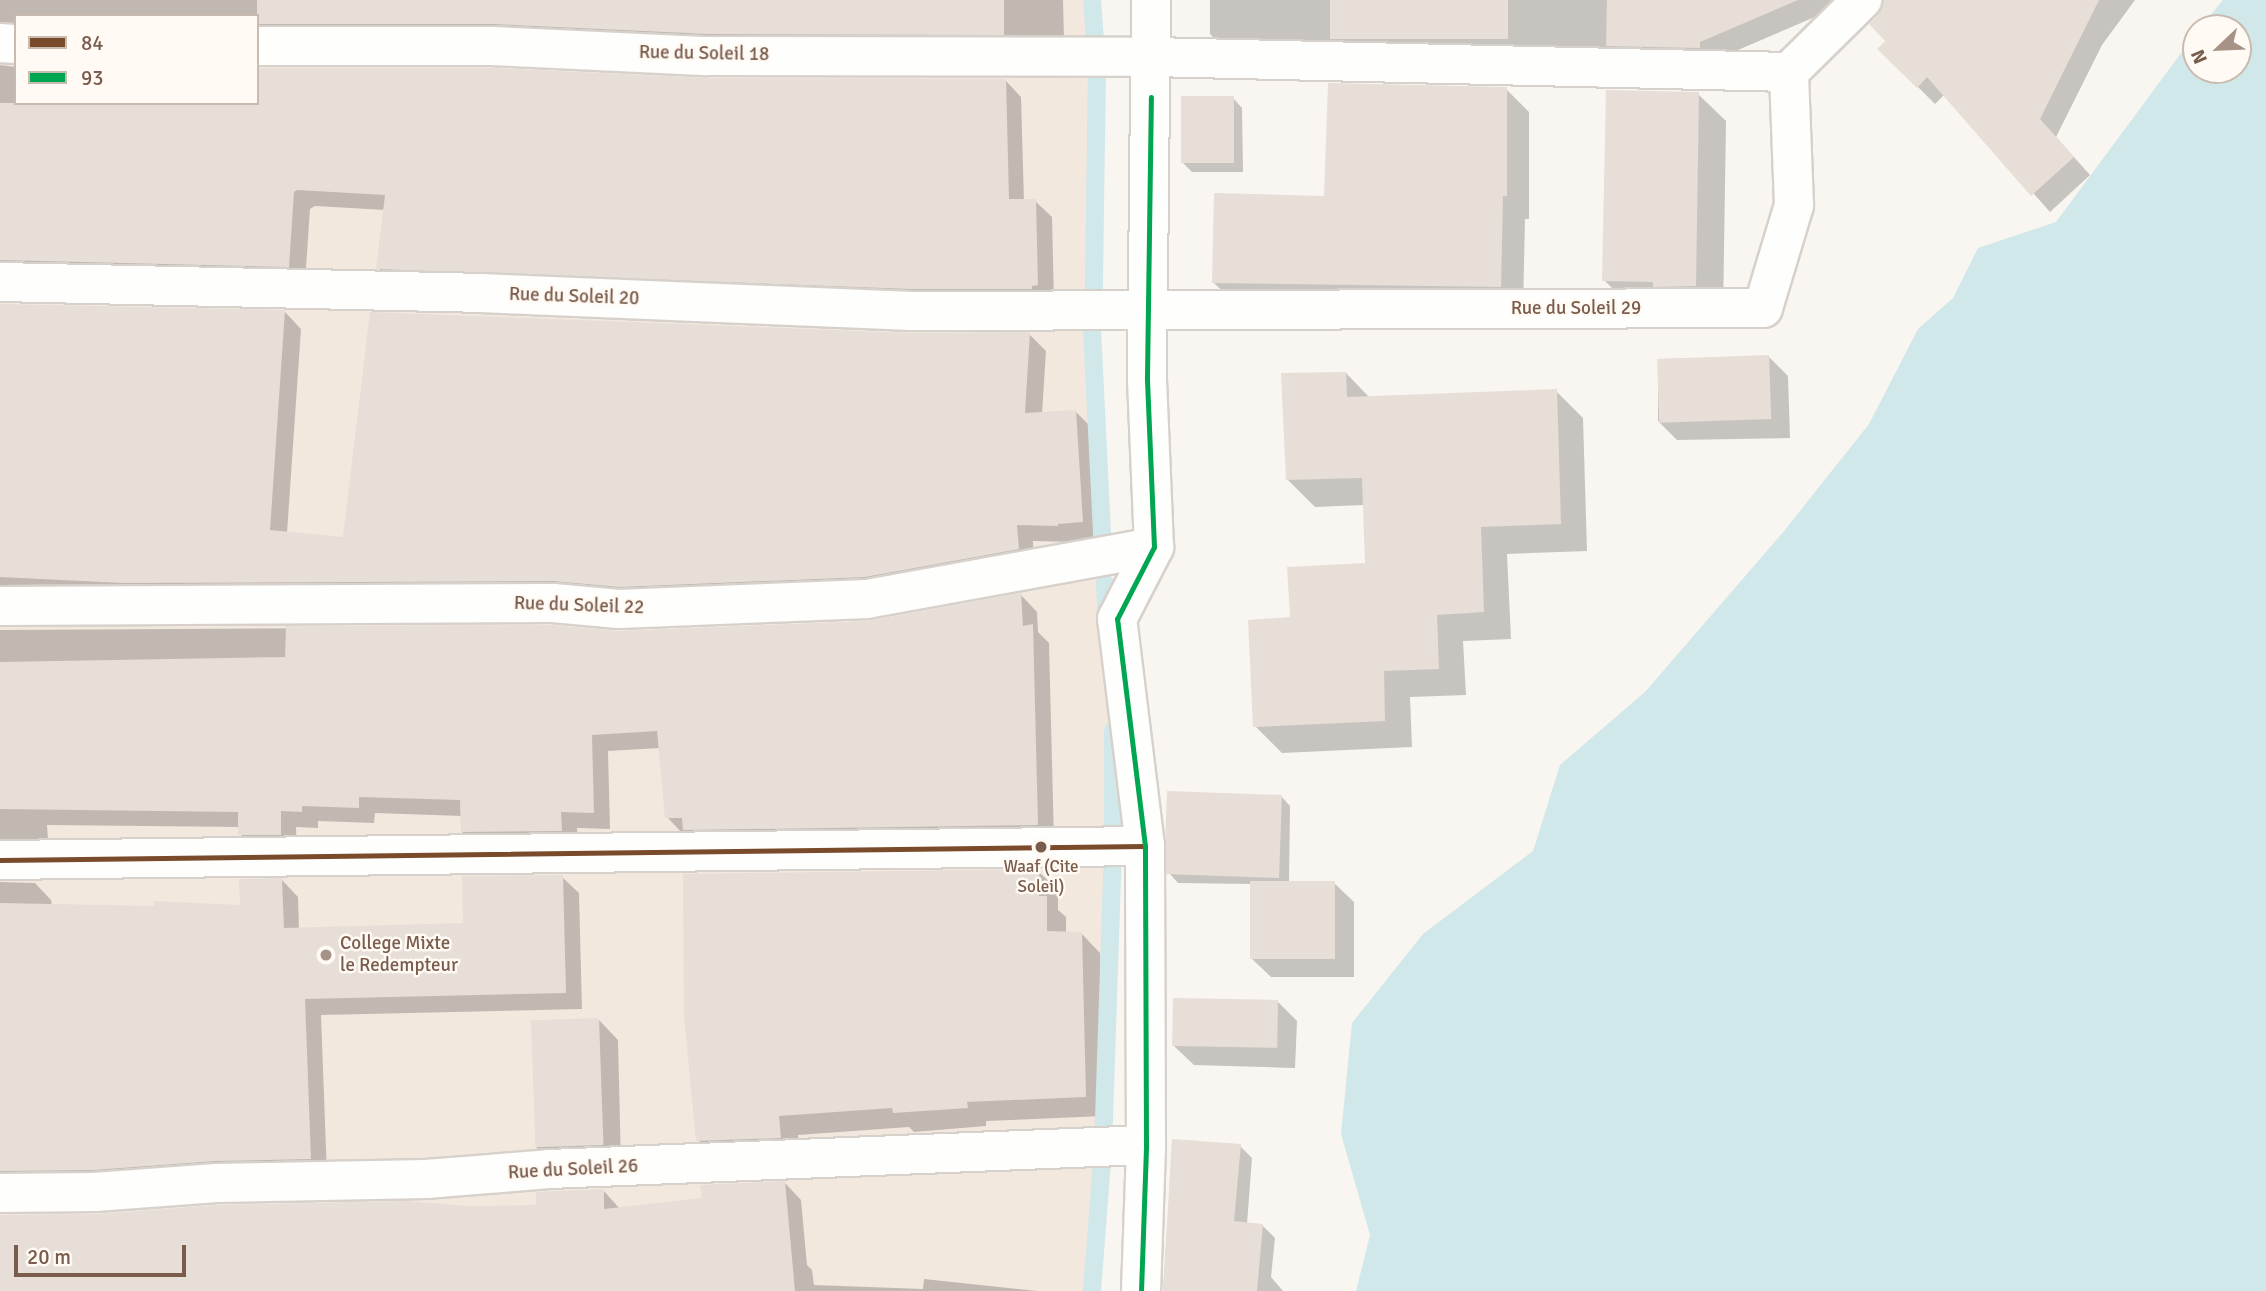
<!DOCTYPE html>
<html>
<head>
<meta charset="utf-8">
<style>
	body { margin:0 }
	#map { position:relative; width:2266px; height:1291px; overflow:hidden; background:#f9f5f0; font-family:Signika,sans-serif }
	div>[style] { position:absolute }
	.residential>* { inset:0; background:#f2e8de }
	.water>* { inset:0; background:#d0e8ea }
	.shadow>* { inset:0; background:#0003 }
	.stream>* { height:18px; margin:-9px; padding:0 9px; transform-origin:9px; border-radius:9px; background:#d0e8ea }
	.building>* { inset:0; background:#e6ded7; transform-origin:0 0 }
	.roads { filter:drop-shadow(2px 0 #d7d1cb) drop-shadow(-2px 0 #d7d1cb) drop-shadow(0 2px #d7d1cb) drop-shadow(0 -2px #d7d1cb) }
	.minor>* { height:38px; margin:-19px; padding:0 19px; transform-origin:19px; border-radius:19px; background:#fefefd }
	.bus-1>* { height:5px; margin:-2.5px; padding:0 2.5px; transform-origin:2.5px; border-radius:2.5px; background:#7a4b2a }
	.bus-2>* { height:5px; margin:-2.5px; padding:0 2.5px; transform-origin:2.5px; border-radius:2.5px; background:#00a651 }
	.dots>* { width:19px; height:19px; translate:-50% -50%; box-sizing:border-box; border:4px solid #fffaf3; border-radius:50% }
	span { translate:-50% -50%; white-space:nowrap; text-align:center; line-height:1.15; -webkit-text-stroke:5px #fffaf3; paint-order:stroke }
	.bus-label { font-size:17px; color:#7a5c4d }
	.street-label { font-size:19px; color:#7a5c4d }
	.poi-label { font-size:19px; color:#7a5c4d }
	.left { translate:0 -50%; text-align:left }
	.legend { position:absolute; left:14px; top:14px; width:245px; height:91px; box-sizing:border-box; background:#fffaf3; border:2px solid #cabbb1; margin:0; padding:9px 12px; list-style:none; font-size:21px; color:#7a5c4d }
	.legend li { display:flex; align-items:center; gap:14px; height:35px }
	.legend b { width:35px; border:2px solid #cabbb1 }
	.north { position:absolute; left:2182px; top:14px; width:70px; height:70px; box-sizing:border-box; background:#fffaf3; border:2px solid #cabbb1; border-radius:50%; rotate:247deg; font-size:19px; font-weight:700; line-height:28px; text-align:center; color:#7a5c4d }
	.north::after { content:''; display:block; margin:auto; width:24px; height:32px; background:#a69286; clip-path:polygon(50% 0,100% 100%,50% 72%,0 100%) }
	.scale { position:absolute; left:14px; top:1245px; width:172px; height:32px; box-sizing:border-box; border:4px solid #7a5c4d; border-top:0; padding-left:9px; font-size:21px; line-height:24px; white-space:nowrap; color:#7a5c4d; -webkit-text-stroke:5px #fffaf3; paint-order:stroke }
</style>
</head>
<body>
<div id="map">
	<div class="residential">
		<i style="clip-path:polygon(evenodd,0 0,1090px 0,1106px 677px,1116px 862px,1094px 1291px,0 1291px,0 0,16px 16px,257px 16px,257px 103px,16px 103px,16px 16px)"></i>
	</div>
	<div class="water">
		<i style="clip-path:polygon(2223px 0,2266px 0,2266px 1291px,1356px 1291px,1370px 1235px,1341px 1134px,1352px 1023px,1423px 934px,1533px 851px,1560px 765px,1645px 692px,1784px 531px,1869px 424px,1918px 329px,1953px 298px,1978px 248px,2056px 222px,2196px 33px,2196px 70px,2238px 70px,2238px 28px,2200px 28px)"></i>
	</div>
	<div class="shadow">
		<i style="clip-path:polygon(0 0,1063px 0,1064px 38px,257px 49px,257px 16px,16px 16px,16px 38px,0 46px)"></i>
		<i style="clip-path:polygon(1210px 0,1868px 0,1850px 2px,1717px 59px,1227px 51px,1210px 34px)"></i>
		<i style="clip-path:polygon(1885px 0,2135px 0,2102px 45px,2056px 137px,2090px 175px,2050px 212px,1945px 94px,1935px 104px,1880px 49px,1888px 41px)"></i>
		<i style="clip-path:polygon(0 65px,16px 67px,16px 103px,257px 103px,708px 80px,1005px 80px,1021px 97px,1024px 201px,1035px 201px,1052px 217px,1054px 301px,394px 285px,378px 268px,385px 210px,315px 206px,310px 209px,305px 283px,0 285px)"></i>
		<i style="clip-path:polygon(1506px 89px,1529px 112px,1529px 219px,1525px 219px,1523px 309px,1237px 305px,1214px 283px,1326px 198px)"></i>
		<i style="clip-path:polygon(1698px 94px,1726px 121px,1723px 313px,1632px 308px,1604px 280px)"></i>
		<i style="clip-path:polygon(1233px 98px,1242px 108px,1243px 172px,1192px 172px,1182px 162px)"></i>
		<i style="clip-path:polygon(0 306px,285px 312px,301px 329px,287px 533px,344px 539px,910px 335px,1029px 334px,1046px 351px,1042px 414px,1075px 411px,1092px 428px,1099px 538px,1074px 540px,1074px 542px,1033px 541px,1034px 565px,882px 593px,0 609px)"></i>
		<i style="clip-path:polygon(1769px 357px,1788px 376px,1790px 438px,1677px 440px,1658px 421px,1658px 359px)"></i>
		<i style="clip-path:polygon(1346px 373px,1370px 398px,1556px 391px,1583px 418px,1587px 551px,1507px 554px,1511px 639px,1463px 641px,1466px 695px,1410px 697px,1412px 747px,1282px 753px,1255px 726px,1292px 619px,1367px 565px,1364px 505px,1315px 507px,1288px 480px)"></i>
		<i style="clip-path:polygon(1021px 595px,1037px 612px,1038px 632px,1049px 643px,1054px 841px,683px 834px,667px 817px,660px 748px,608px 751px,610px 829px,577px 828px,578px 847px,479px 848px,462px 832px,462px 816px,375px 813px,374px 823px,318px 821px,318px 828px,296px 827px,297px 851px,257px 851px,240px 834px,240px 827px,47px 825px,49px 854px,0 863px,0 630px,552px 627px,620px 633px,868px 623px)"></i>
		<i style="clip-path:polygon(1281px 796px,1290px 806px,1289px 883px,1334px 883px,1354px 902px,1354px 977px,1271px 977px,1251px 958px,1252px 884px,1178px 883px,1169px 873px)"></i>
		<i style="clip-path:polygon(1038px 871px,1058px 890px,1058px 910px,1066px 917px,1066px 933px,1081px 933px,1100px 953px,1104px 1116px,986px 1121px,986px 1126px,914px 1132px,909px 1127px,798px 1135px,800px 1157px,717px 1160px,698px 1140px)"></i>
		<i style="clip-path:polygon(562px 877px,579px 893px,582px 1009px,321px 1015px,327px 1175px,0 1196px,0 882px,35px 883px,51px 900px,52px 906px,242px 907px,282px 880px,298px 897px,299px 929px,465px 925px)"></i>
		<i style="clip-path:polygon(1278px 1002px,1297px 1021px,1295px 1068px,1194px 1065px,1174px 1046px)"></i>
		<i style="clip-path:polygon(599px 1020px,618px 1040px,621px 1164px,556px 1167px,536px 1147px)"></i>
		<i style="clip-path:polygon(1173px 1141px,1240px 1146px,1252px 1158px,1247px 1224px,1262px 1225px,1275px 1238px,1271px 1277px,1283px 1291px,1163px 1291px)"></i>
		<i style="clip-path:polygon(785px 1183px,801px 1200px,807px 1265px,812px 1270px,814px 1285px,923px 1289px,924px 1279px,1037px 1291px,0 1291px,0 1217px,538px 1206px,603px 1190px,620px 1209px,703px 1200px)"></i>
	</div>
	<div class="stream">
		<i style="left:1092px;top:0;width:66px;rotate:85.7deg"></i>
		<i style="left:1097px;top:66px;width:223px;rotate:90.8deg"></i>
		<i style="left:1094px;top:289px;width:19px;rotate:99deg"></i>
		<i style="left:1091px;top:308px;width:249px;rotate:87.2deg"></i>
		<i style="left:1105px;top:583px;width:36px;rotate:87deg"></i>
		<i style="left:1113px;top:822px;width:91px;rotate:-90deg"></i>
		<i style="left:1092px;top:1291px;width:142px;rotate:-85.6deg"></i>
		<i style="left:1103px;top:1149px;width:296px;rotate:-88.1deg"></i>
	</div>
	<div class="building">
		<i style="clip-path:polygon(257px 0,1004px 0,1004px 35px,709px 34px,493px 24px,257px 24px)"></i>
		<i style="left:1330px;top:0;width:178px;height:39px"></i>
		<i style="clip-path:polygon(1607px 0,1798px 0,1700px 42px,1700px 48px,1606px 46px)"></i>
		<i style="clip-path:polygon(1883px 0,2099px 0,2040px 119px,2074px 157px,2031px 196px,1927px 77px,1917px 88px,1877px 49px,1885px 41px,1869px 24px,1878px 15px)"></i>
		<i style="clip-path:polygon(257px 68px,491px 68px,708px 78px,1006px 79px,1009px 199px,1036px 199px,1038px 285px,1032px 286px,1032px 289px,911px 289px,376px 269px,385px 195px,297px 190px,294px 192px,289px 267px,0 260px,0 103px,257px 103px)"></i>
		<i style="clip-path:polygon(1328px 83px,1507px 87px,1507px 196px,1503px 196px,1501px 287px,1212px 283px,1214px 193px,1324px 196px)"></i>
		<i style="clip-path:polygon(1606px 90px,1699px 92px,1696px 286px,1653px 287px,1653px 282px,1602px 281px)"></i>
		<i style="left:1181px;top:96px;width:53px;height:67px"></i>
		<i style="clip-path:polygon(0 304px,285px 310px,270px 530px,343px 537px,370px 312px,910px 333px,1030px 332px,1025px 413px,1076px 410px,1083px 522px,1058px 524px,1058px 526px,1017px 525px,1019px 549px,865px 577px,620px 587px,553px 581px,123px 583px,0 577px)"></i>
		<i style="left:1769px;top:355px;width:64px;height:112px;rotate:88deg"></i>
		<i style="clip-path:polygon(1346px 372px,1347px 397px,1557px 389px,1561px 524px,1481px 527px,1484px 612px,1437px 615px,1439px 669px,1384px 671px,1385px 721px,1253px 727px,1248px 620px,1290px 617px,1287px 567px,1365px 563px,1362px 478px,1286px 480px,1281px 373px)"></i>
		<i style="clip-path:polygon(1021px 593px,1023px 626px,1033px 624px,1038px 825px,683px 830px,682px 818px,665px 818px,657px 731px,592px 735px,594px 813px,561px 812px,562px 831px,461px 832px,460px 800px,359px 797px,359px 808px,302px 806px,302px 812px,281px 811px,281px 835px,238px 835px,238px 812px,0 809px,0 662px,285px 657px,286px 626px,552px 625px,620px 631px,868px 621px)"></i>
		<i style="left:1167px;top:791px;width:115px;height:83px;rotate:2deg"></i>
		<i style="clip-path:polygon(1039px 869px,1039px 896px,1047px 896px,1047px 931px,1082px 932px,1086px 1097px,967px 1102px,968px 1108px,893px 1113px,892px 1108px,779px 1116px,781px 1138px,696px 1141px,684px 1015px,683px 874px)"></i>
		<i style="clip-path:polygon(563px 875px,566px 993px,305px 999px,311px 1159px,215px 1161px,94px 1170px,0 1171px,0 903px,154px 906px,154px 901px,240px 905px,239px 879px,282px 878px,284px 928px,463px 923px,462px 876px)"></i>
		<i style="left:1250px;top:881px;width:85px;height:78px"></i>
		<i style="left:1173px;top:998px;width:105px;height:48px;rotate:1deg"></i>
		<i style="left:599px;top:1018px;width:127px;height:68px;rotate:88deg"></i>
		<i style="clip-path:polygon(1172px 1139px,1241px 1144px,1234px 1221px,1263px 1224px,1257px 1291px,1163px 1291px)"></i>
		<i style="clip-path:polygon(785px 1181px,795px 1291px,0 1291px,0 1215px,97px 1214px,218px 1205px,405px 1201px,467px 1206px,536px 1205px,536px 1192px,604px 1189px,604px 1209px,702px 1198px,700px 1185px)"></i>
	</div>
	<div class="roads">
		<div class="minor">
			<i style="left:0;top:43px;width:16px;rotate:4deg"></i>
			<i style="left:257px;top:46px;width:235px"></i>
			<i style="left:492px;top:46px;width:216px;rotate:2.7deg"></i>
			<i style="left:708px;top:56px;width:444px;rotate:0.1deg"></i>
			<i style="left:1152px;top:57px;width:637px;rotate:1.35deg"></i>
			<i style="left:0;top:282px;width:481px;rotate:1.3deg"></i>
			<i style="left:481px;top:293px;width:430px;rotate:2.4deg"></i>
			<i style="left:911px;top:311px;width:852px;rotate:-0.2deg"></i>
			<i style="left:1763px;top:308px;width:108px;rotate:-73.2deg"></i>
			<i style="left:1794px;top:205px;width:133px;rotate:-92.2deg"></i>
			<i style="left:1789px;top:72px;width:103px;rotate:-44.6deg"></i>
			<i style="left:0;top:606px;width:553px;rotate:-0.31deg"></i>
			<i style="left:553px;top:603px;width:66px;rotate:5.2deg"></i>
			<i style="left:619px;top:609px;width:248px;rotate:-2.3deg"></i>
			<i style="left:867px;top:599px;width:292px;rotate:-10.3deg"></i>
			<i style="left:0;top:860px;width:1145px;rotate:-0.7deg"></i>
			<i style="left:0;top:1193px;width:95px;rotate:-0.6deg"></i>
			<i style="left:95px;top:1192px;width:122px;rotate:-4.2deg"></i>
			<i style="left:217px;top:1183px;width:209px;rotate:-1.1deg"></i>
			<i style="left:426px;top:1179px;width:123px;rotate:-4.6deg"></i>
			<i style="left:549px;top:1169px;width:597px;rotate:-2.3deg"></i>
			<i style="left:1141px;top:1291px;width:146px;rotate:-88deg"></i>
			<i style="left:1146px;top:1145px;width:299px;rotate:-90.2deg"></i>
			<i style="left:1145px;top:846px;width:229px;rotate:-97deg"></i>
			<i style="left:1117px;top:619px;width:81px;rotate:-62.8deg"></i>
			<i style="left:1154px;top:547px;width:170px;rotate:-92.4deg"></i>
			<i style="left:1147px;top:377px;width:377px;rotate:-89.4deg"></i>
		</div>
	</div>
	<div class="bus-1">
		<i style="left:0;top:860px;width:1145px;rotate:-0.7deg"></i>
	</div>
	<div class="bus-2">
		<i style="left:1141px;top:1291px;width:146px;rotate:-88deg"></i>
		<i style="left:1146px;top:1145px;width:299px;rotate:-90.2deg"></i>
		<i style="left:1145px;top:846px;width:229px;rotate:-97deg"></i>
		<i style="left:1117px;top:619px;width:81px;rotate:-62.8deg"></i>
		<i style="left:1154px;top:547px;width:170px;rotate:-92.4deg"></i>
		<i style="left:1147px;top:377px;width:280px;rotate:-89.2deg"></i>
	</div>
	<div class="dots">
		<i style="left:1041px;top:847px;background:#7a5c4d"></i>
		<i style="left:326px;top:955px;background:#a69286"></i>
	</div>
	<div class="bus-label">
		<span style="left:1041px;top:877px">Waaf (Cite<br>Soleil)</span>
	</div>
	<div class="street-label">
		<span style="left:704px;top:54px;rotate:1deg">Rue du Soleil 18</span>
		<span style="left:574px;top:297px;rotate:2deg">Rue du Soleil 20</span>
		<span style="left:1576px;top:309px">Rue du Soleil 29</span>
		<span style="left:579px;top:606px;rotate:2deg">Rue du Soleil 22</span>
		<span style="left:573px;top:1170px;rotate:-3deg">Rue du Soleil 26</span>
	</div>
	<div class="poi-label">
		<span class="left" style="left:340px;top:955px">College Mixte<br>le Redempteur</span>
	</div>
	<ul class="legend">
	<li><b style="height:9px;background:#7a4b2a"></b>84</li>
	<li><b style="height:9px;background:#00a651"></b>93</li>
	</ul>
	<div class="north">N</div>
	<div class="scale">20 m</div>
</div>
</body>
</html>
